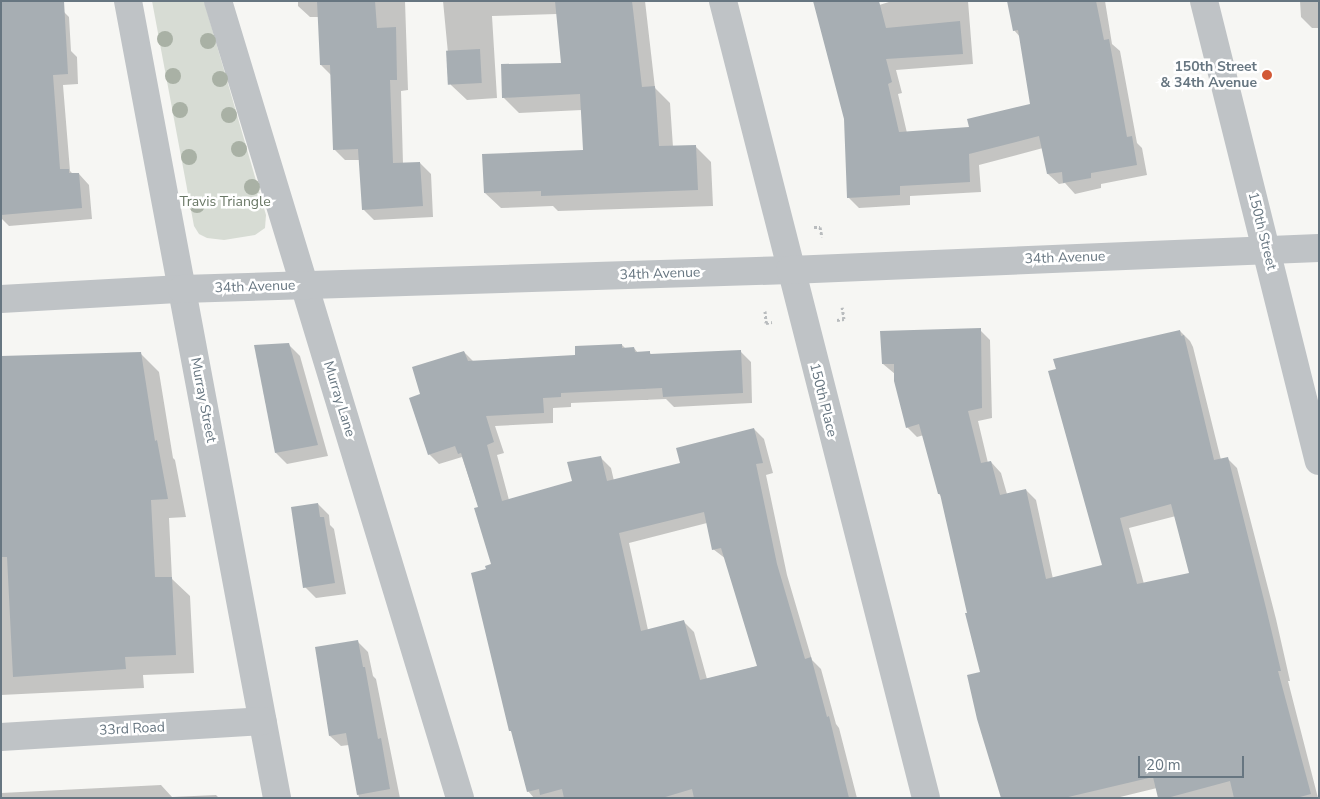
<!DOCTYPE html>
<html>
<head>
<meta charset="utf-8">
<style>
	body { margin:0 }
	#map { position:relative; width:1320px; height:799px; overflow:hidden; background:#f6f6f3; font-family:"Nunito Sans",sans-serif }
	div>[style] { position:absolute }
	.green>* { inset:0; background:#d7dcd4 }
	.shadow>* { inset:0; background:#0003 }
	.building>* { inset:0; background:#a7aeb3; transform-origin:0 0 }
	.path>* { height:3px; margin-top:-1.5px; transform-origin:0; background:repeating-linear-gradient(90deg,#b9bcbe 0 2.5px,transparent 0 5px) }
	.minor>* { height:28px; margin:-14px; padding:0 14px; transform-origin:14px; border-radius:14px; background:#bfc3c6 }
	.trees>* { width:16px; height:16px; margin:-8px; border-radius:50%; background:#a9b1a5 }
	.dots>* { width:14px; height:14px; translate:-50% -50%; box-sizing:border-box; border:2px solid #fff; border-radius:50% }
	span { translate:-50% -50%; white-space:nowrap; text-align:center; line-height:1.15; -webkit-text-stroke:5px #fff; paint-order:stroke }
	.poi-label { font-size:14px; color:#677681; font-weight:700 }
	.right { translate:-100% -50%; text-align:right }
	.park-label { font-size:14px; color:#6a7866 }
	.street-label { font-size:14px; color:#677681 }
	.frame { position:absolute; inset:0; border:2px solid #677681; pointer-events:none }
	.scale { position:absolute; left:1138px; top:756px; width:106px; height:22px; box-sizing:border-box; border:2px solid #677681; border-top:0; padding-left:6px; font-size:15px; line-height:18px; white-space:nowrap; color:#677681; -webkit-text-stroke:4px #fff; paint-order:stroke }
</style>
</head>
<body>
<div id="map">
	<div class="green">
		<i style="clip-path:polygon(152px 1px,204px 1px,266px 215px,265px 228px,255px 235px,224px 240px,207px 238px,199px 234px,194px 226px)"></i>
	</div>
	<div class="shadow">
		<i style="clip-path:polygon(1px 1px,64px 12px,69px 17px,71px 51px,77px 57px,78px 84px,63px 85px,70px 171px,73px 174px,79px 174px,89px 185px,92px 219px,9px 226px,1px 218px)"></i>
		<i style="clip-path:polygon(298px 1px,405px 1px,408px 90px,401px 91px,403px 164px,420px 163px,431px 174px,433px 217px,374px 220px,363px 209px,360px 160px,345px 160px,334px 149px,332px 76px,321px 65px,319px 17px,310px 17px,298px 6px)"></i>
		<i style="clip-path:polygon(443px 1px,645px 1px,655px 88px,670px 103px,673px 147px,695px 146px,711px 162px,713px 206px,558px 211px,553px 206px,501px 208px,485px 193px,584px 151px,582px 110px,519px 113px,503px 97px,563px 64px,557px 14px,492px 16px,497px 98px,467px 100px,451px 85px)"></i>
		<i style="clip-path:polygon(892px 1px,968px 1px,973px 64px,896px 70px,902px 93px,898px 94px,907px 133px,970px 128px,1031px 105px,1020px 37px,1014px 30px,1009px 1px,1105px 1px,1112px 44px,1120px 51px,1137px 143px,1142px 148px,1147px 175px,1101px 184px,1101px 188px,1075px 194px,1065px 183px,1059px 184px,1048px 174px,1043px 148px,979px 165px,981px 192px,910px 196px,910px 205px,859px 208px,848px 197px,873px 7px)"></i>
		<i style="clip-path:polygon(1300px 1px,1319px 1px,1319px 28px,1312px 28px,1301px 17px)"></i>
		<i style="clip-path:polygon(evenodd,980px 330px,990px 340px,992px 418px,978px 421px,988px 463px,991px 462px,1001px 473px,1007px 494px,1026px 490px,1036px 500px,1053px 579px,1104px 566px,1180px 331px,1190px 341px,1193px 347px,1221px 460px,1227px 458px,1237px 468px,1276px 619px,1290px 681px,1288px 681px,1318px 798px,1159px 798px,1157px 788px,1116px 798px,1002px 798px,982px 673px,943px 498px,939px 494px,924px 435px,917px 437px,907px 427px,895px 374px,883px 364px,980px 330px,1176px 516px,1191px 574px,1144px 584px,1129px 528px,1176px 516px)"></i>
		<i style="clip-path:polygon(289px 345px,300px 356px,328px 456px,287px 464px,276px 453px)"></i>
		<i style="clip-path:polygon(evenodd,622px 345px,626px 349px,634px 348px,638px 353px,649px 352px,652px 355px,741px 352px,751px 362px,752px 403px,674px 407px,666px 399px,571px 403px,571px 407px,553px 408px,553px 423px,495px 426px,504px 453px,497px 455px,509px 500px,574px 482px,601px 458px,611px 468px,614px 481px,681px 464px,754px 429px,764px 439px,773px 473px,766px 475px,787px 575px,812px 660px,821px 669px,836px 724px,839px 728px,857px 798px,534px 798px,528px 791px,513px 733px,510px 730px,488px 570px,492px 565px,479px 508px,462px 457px,439px 464px,429px 454px,422px 395px,464px 352px,474px 362px,577px 356px,622px 345px,707px 523px,713px 549px,726px 559px,758px 666px,707px 679px,694px 632px,684px 622px,648px 630px,629px 543px,707px 523px)"></i>
		<i style="clip-path:polygon(140px 353px,159px 372px,173px 458px,175px 460px,186px 517px,169px 518px,172px 579px,190px 596px,194px 673px,143px 675px,144px 688px,1px 695px,1px 360px)"></i>
		<i style="clip-path:polygon(318px 504px,329px 515px,330px 525px,334px 529px,346px 594px,316px 598px,305px 587px)"></i>
		<i style="clip-path:polygon(357px 641px,368px 652px,373px 676px,376px 679px,400px 798px,359px 798px,349px 745px,341px 746px,330px 736px)"></i>
		<i style="clip-path:polygon(161px 785px,172px 797px,216px 795px,219px 798px,1px 798px,1px 793px)"></i>
	</div>
	<div class="building">
		<i style="clip-path:polygon(1px 1px,64px 1px,68px 74px,53px 75px,60px 169px,69px 169px,69px 173px,79px 173px,82px 208px,1px 215px)"></i>
		<i style="clip-path:polygon(317px 1px,375px 1px,377px 28px,396px 27px,397px 80px,390px 80px,393px 163px,420px 162px,423px 206px,362px 210px,358px 149px,333px 150px,330px 65px,320px 65px)"></i>
		<i style="clip-path:polygon(555px 1px,632px 1px,642px 87px,655px 86px,659px 146px,696px 145px,698px 190px,541px 196px,541px 191px,484px 193px,482px 154px,583px 150px,580px 94px,502px 98px,501px 64px,561px 63px)"></i>
		<i style="clip-path:polygon(813px 1px,879px 1px,886px 28px,960px 21px,963px 54px,886px 59px,892px 82px,888px 84px,899px 132px,969px 127px,967px 119px,1030px 104px,1018px 30px,1013px 31px,1007px 1px,1096px 1px,1104px 40px,1109px 39px,1127px 137px,1132px 136px,1137px 165px,1091px 173px,1091px 178px,1063px 183px,1062px 172px,1047px 174px,1039px 136px,969px 154px,970px 182px,900px 186px,900px 195px,847px 198px,844px 119px)"></i>
		<i style="left:480px;top:49px;width:34px;height:34px;rotate:87deg"></i>
		<i style="clip-path:polygon(evenodd,981px 328px,982px 408px,968px 411px,981px 463px,991px 461px,1000px 495px,1026px 489px,1046px 579px,1102px 565px,1048px 371px,1056px 369px,1053px 359px,1180px 330px,1181px 336px,1184px 335px,1214px 460px,1228px 457px,1266px 608px,1281px 671px,1278px 671px,1311px 794px,1296px 798px,1234px 798px,1230px 781px,1167px 798px,1158px 798px,1153px 777px,1064px 798px,1001px 798px,977px 719px,967px 675px,980px 672px,965px 613px,967px 613px,940px 494px,938px 494px,919px 424px,906px 428px,894px 381px,894px 364px,882px 364px,880px 331px,981px 328px,1171px 504px,1189px 573px,1137px 584px,1120px 518px,1171px 504px)"></i>
		<i style="clip-path:polygon(289px 343px,318px 445px,275px 453px,254px 345px)"></i>
		<i style="clip-path:polygon(evenodd,622px 344px,622px 348px,634px 347px,635px 352px,650px 351px,650px 354px,741px 350px,743px 393px,663px 397px,662px 388px,561px 393px,561px 397px,543px 398px,544px 413px,486px 416px,494px 442px,487px 445px,502px 501px,572px 481px,567px 462px,601px 456px,607px 481px,680px 463px,676px 448px,754px 428px,763px 463px,756px 464px,777px 564px,805px 659px,811px 657px,827px 717px,829px 716px,849px 798px,694px 798px,692px 789px,662px 798px,564px 798px,562px 789px,540px 795px,539px 789px,527px 792px,511px 731px,509px 731px,471px 573px,486px 569px,485px 566px,491px 564px,474px 508px,478px 507px,461px 453px,458px 454px,455px 446px,428px 455px,409px 398px,420px 394px,412px 367px,464px 351px,468px 361px,575px 355px,575px 346px,622px 344px,704px 512px,712px 550px,721px 548px,757px 666px,700px 680px,684px 620px,641px 631px,619px 533px,704px 512px)"></i>
		<i style="clip-path:polygon(141px 352px,155px 441px,157px 440px,168px 499px,151px 500px,155px 577px,172px 577px,176px 655px,125px 657px,126px 669px,13px 677px,7px 557px,1px 557px,1px 356px)"></i>
		<i style="clip-path:polygon(318px 503px,320px 517px,324px 517px,335px 583px,303px 588px,291px 507px)"></i>
		<i style="clip-path:polygon(358px 640px,363px 667px,365px 667px,378px 739px,381px 738px,390px 789px,357px 795px,346px 733px,329px 736px,315px 647px)"></i>
	</div>
	<div class="path">
		<i style="left:814px;top:227px;width:6px"></i>
		<i style="left:820px;top:227px;width:10px;rotate:79deg"></i>
		<i style="left:765px;top:311px;width:12px;rotate:85deg"></i>
		<i style="left:766px;top:323px;width:6px;rotate:-9deg"></i>
		<i style="left:837px;top:320px;width:7px;rotate:-8deg"></i>
		<i style="left:844px;top:319px;width:12px;rotate:-99deg"></i>
	</div>
	<div class="minor">
		<i style="left:128px;top:1px;width:811px;rotate:79.41deg"></i>
		<i style="left:218px;top:1px;width:833px;rotate:73.11deg"></i>
		<i style="left:723px;top:1px;width:822px;rotate:75.71deg"></i>
		<i style="left:1204px;top:1px;width:474px;rotate:76deg"></i>
		<i style="left:1px;top:299px;width:181px;rotate:-3.2deg"></i>
		<i style="left:182px;top:289px;width:608px;rotate:-1.79deg"></i>
		<i style="left:790px;top:270px;width:529px;rotate:-2.38deg"></i>
		<i style="left:1px;top:737px;width:262px;rotate:-3.5deg"></i>
	</div>
	<div class="trees">
		<i style="left:165px;top:39px"></i>
		<i style="left:208px;top:41px"></i>
		<i style="left:173px;top:76px"></i>
		<i style="left:220px;top:79px"></i>
		<i style="left:180px;top:110px"></i>
		<i style="left:229px;top:115px"></i>
		<i style="left:239px;top:149px"></i>
		<i style="left:189px;top:157px"></i>
		<i style="left:252px;top:187px"></i>
		<i style="left:197px;top:205px"></i>
	</div>
	<div class="dots">
		<i style="left:1267px;top:75px;background:#d25936"></i>
	</div>
	<div class="poi-label">
		<span class="right" style="left:1257px;top:75px">150th Street<br>&amp; 34th Avenue</span>
	</div>
	<div class="park-label">
		<span style="left:225px;top:202px">Travis Triangle</span>
	</div>
	<div class="street-label">
		<span style="left:1262px;top:231px;rotate:76deg">150th Street</span>
		<span style="left:1065px;top:258px;rotate:-2deg">34th Avenue</span>
		<span style="left:660px;top:274px;rotate:-2deg">34th Avenue</span>
		<span style="left:255px;top:287px;rotate:-2deg">34th Avenue</span>
		<span style="left:339px;top:399px;rotate:73deg">Murray Lane</span>
		<span style="left:203px;top:400px;rotate:79deg">Murray Street</span>
		<span style="left:823px;top:400px;rotate:76deg">150th Place</span>
		<span style="left:132px;top:729px;rotate:-3deg">33rd Road</span>
	</div>
	<div class="frame"></div>
	<div class="scale">20 m</div>
</div>
</body>
</html>
